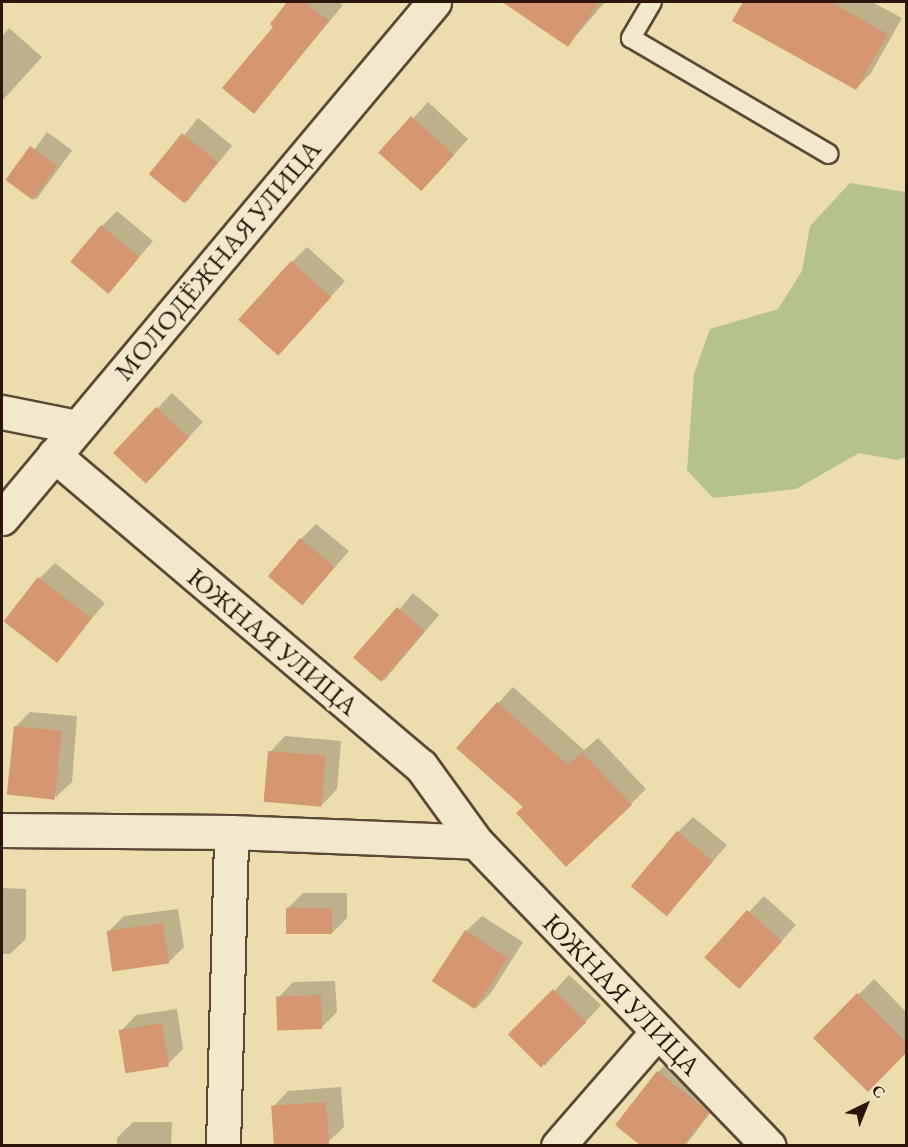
<!DOCTYPE html>
<html>
<head>
<meta charset="utf-8">
<style>
	body { margin:0 }
	#map { position:relative; width:908px; height:1147px; overflow:hidden; background:#edddad; font-family:"EB Garamond",serif }
	div>[style] { position:absolute }
	.green>* { inset:0; background:#b5c28b }
	.shadow>* { inset:0; background:#0003; transform-origin:0 0 }
	.building>* { inset:0; background:#d59772; transform-origin:0 0 }
	.roads { filter:drop-shadow(2px 0 #5c4833) drop-shadow(-2px 0 #5c4833) drop-shadow(0 2px #5c4833) drop-shadow(0 -2px #5c4833) }
	.lane>* { height:18px; margin:-9px; padding:0 9px; transform-origin:9px; border-radius:9px; background:#f3e9ca }
	.street>* { height:33px; margin:-16.5px; padding:0 16.5px; transform-origin:16.5px; border-radius:16.5px; background:#f3e9ca }
	span { translate:-50% -50%; white-space:nowrap; text-align:center; line-height:1.15; -webkit-text-stroke:6px #f3e9ca; paint-order:stroke }
	.street-label { font-size:27px; color:#2c160a }
	.frame { position:absolute; inset:0; border:3px solid #2c160a; pointer-events:none }
	.north { position:absolute; left:836px; top:1075px; width:60px; height:60px; -webkit-text-stroke:4px #f3e9ca; paint-order:stroke; rotate:43deg; font-size:16px; font-weight:700; line-height:24px; text-align:center; color:#2c160a }
	.north::after { content:''; display:block; margin:auto; width:21px; height:27px; background:#2c160a; clip-path:polygon(50% 0,100% 100%,50% 72%,0 100%) }
</style>
</head>
<body>
<div id="map">
	<div class="green">
		<i style="clip-path:polygon(850px 183px,906px 192px,906px 457px,897px 460px,859px 453px,796px 489px,713px 498px,687px 470px,694px 374px,710px 329px,778px 309px,802px 271px,810px 226px)"></i>
	</div>
	<div class="shadow">
		<i style="clip-path:polygon(288px 2px,338px 2px,343px 5px,254px 112px,276px 27px,272px 24px)"></i>
		<i style="clip-path:polygon(527px 2px,605px 2px,568px 45px,520px 12px)"></i>
		<i style="clip-path:polygon(744px 2px,872px 2px,902px 18px,871px 73px,856px 89px,734px 20px)"></i>
		<i style="clip-path:polygon(9px 28px,42px 57px,2px 101px,2px 36px)"></i>
		<i style="clip-path:polygon(428px 102px,468px 139px,437px 174px,381px 153px)"></i>
		<i style="left:198px;top:118px;width:44px;height:72px;rotate:39deg"></i>
		<i style="left:47px;top:132px;width:31px;height:61px;rotate:36deg"></i>
		<i style="clip-path:polygon(117px 211px,153px 241px,109px 292px,102px 226px)"></i>
		<i style="clip-path:polygon(307px 247px,345px 281px,279px 354px,292px 262px)"></i>
		<i style="clip-path:polygon(172px 393px,203px 422px,161px 467px,157px 409px)"></i>
		<i style="clip-path:polygon(316px 524px,349px 551px,303px 604px,301px 539px)"></i>
		<i style="clip-path:polygon(55px 563px,105px 603px,56px 660px,40px 578px)"></i>
		<i style="left:413px;top:593px;width:34px;height:86px;rotate:40deg"></i>
		<i style="clip-path:polygon(513px 687px,584px 750px,598px 738px,646px 789px,631px 804px,524px 806px,458px 748px)"></i>
		<i style="clip-path:polygon(30px 712px,77px 716px,72px 782px,56px 797px,15px 727px)"></i>
		<i style="clip-path:polygon(285px 736px,341px 741px,337px 789px,322px 805px,270px 752px)"></i>
		<i style="clip-path:polygon(693px 817px,727px 845px,667px 914px,678px 832px)"></i>
		<i style="clip-path:polygon(2px 888px,26px 889px,26px 939px,10px 954px,2px 954px)"></i>
		<i style="clip-path:polygon(303px 893px,347px 893px,347px 918px,332px 933px,288px 908px)"></i>
		<i style="clip-path:polygon(764px 896px,796px 925px,754px 972px,706px 958px)"></i>
		<i style="clip-path:polygon(178px 909px,184px 947px,168px 963px,109px 931px,124px 916px)"></i>
		<i style="clip-path:polygon(482px 916px,523px 942px,491px 993px,476px 1008px,466px 931px)"></i>
		<i style="left:569px;top:975px;width:44px;height:83px;rotate:43deg"></i>
		<i style="clip-path:polygon(874px 979px,906px 1012px,906px 1051px,868px 1090px,815px 1038px)"></i>
		<i style="clip-path:polygon(335px 981px,337px 1012px,322px 1027px,278px 998px,293px 982px)"></i>
		<i style="clip-path:polygon(177px 1009px,183px 1049px,168px 1064px,121px 1031px,136px 1015px)"></i>
		<i style="clip-path:polygon(673px 1057px,723px 1096px,685px 1146px,644px 1146px,658px 1072px)"></i>
		<i style="clip-path:polygon(341px 1087px,344px 1127px,328px 1142px,273px 1107px,288px 1091px)"></i>
		<i style="clip-path:polygon(133px 1122px,172px 1122px,171px 1146px,117px 1146px,117px 1138px)"></i>
	</div>
	<div class="building">
		<i style="clip-path:polygon(287px 2px,304px 2px,329px 21px,254px 114px,222px 88px,273px 27px,270px 24px)"></i>
		<i style="clip-path:polygon(502px 2px,599px 2px,568px 47px)"></i>
		<i style="clip-path:polygon(743px 2px,830px 2px,888px 34px,856px 90px,732px 21px)"></i>
		<i style="left:411px;top:116px;width:58px;height:49px;rotate:42deg"></i>
		<i style="left:182px;top:133px;width:46px;height:53px;rotate:39deg"></i>
		<i style="left:30px;top:146px;width:34px;height:42px;rotate:36deg"></i>
		<i style="left:101px;top:225px;width:50px;height:48px;rotate:40deg"></i>
		<i style="left:291px;top:261px;width:54px;height:79px;rotate:42deg"></i>
		<i style="left:156px;top:407px;width:45px;height:63px;rotate:43deg"></i>
		<i style="left:300px;top:538px;width:45px;height:50px;rotate:40deg"></i>
		<i style="left:38px;top:577px;width:68px;height:56px;rotate:38deg"></i>
		<i style="left:397px;top:607px;width:37px;height:67px;rotate:41deg"></i>
		<i style="clip-path:polygon(497px 702px,568px 765px,582px 752px,632px 805px,566px 867px,516px 813px,523px 807px,456px 748px)"></i>
		<i style="left:14px;top:726px;width:48px;height:69px;rotate:6deg"></i>
		<i style="left:268px;top:751px;width:58px;height:51px;rotate:5deg"></i>
		<i style="left:677px;top:831px;width:47px;height:72px;rotate:40deg"></i>
		<i style="left:286px;top:908px;width:46px;height:26px"></i>
		<i style="left:747px;top:910px;width:47px;height:64px;rotate:42deg"></i>
		<i style="left:163px;top:923px;width:41px;height:57px;rotate:82deg"></i>
		<i style="left:465px;top:930px;width:51px;height:61px;rotate:33deg"></i>
		<i style="left:553px;top:989px;width:47px;height:64px;rotate:45deg"></i>
		<i style="clip-path:polygon(857px 993px,906px 1042px,906px 1053px,868px 1092px,813px 1038px)"></i>
		<i style="left:321px;top:995px;width:34px;height:45px;rotate:88deg"></i>
		<i style="left:162px;top:1023px;width:44px;height:44px;rotate:81deg"></i>
		<i style="clip-path:polygon(657px 1071px,709px 1112px,683px 1146px,641px 1146px,615px 1125px)"></i>
		<i style="left:326px;top:1102px;width:42px;height:55px;rotate:86deg"></i>
	</div>
	<div class="roads">
		<div class="lane">
			<i style="left:652px;top:2px;width:42px;rotate:120.3deg"></i>
			<i style="left:631px;top:38px;width:229px;rotate:30.4deg"></i>
		</div>
		<div class="street">
			<i style="left:2px;top:412px;width:76px;rotate:11.3deg"></i>
			<i style="left:54px;top:455px;width:481px;rotate:40.3deg"></i>
			<i style="left:421px;top:766px;width:94px;rotate:54.1deg"></i>
			<i style="left:476px;top:842px;width:422px;rotate:46.1deg"></i>
			<i style="left:2px;top:518px;width:673px;rotate:-50.06deg"></i>
			<i style="left:2px;top:830px;width:229px;rotate:0.5deg"></i>
			<i style="left:231px;top:832px;width:245px;rotate:2.3deg"></i>
			<i style="left:223px;top:1146px;width:314px;rotate:-88.5deg"></i>
			<i style="left:558px;top:1146px;width:152px;rotate:-49deg"></i>
		</div>
	</div>
	<div class="street-label">
		<span style="left:217px;top:260px;rotate:-50deg">МОЛОДЁЖНАЯ УЛИЦА</span>
		<span style="left:273px;top:641px;rotate:40deg">ЮЖНАЯ УЛИЦА</span>
		<span style="left:622px;top:994px;rotate:46deg">ЮЖНАЯ УЛИЦА</span>
	</div>
	<div class="frame"></div>
	<div class="north">С</div>
</div>
</body>
</html>
